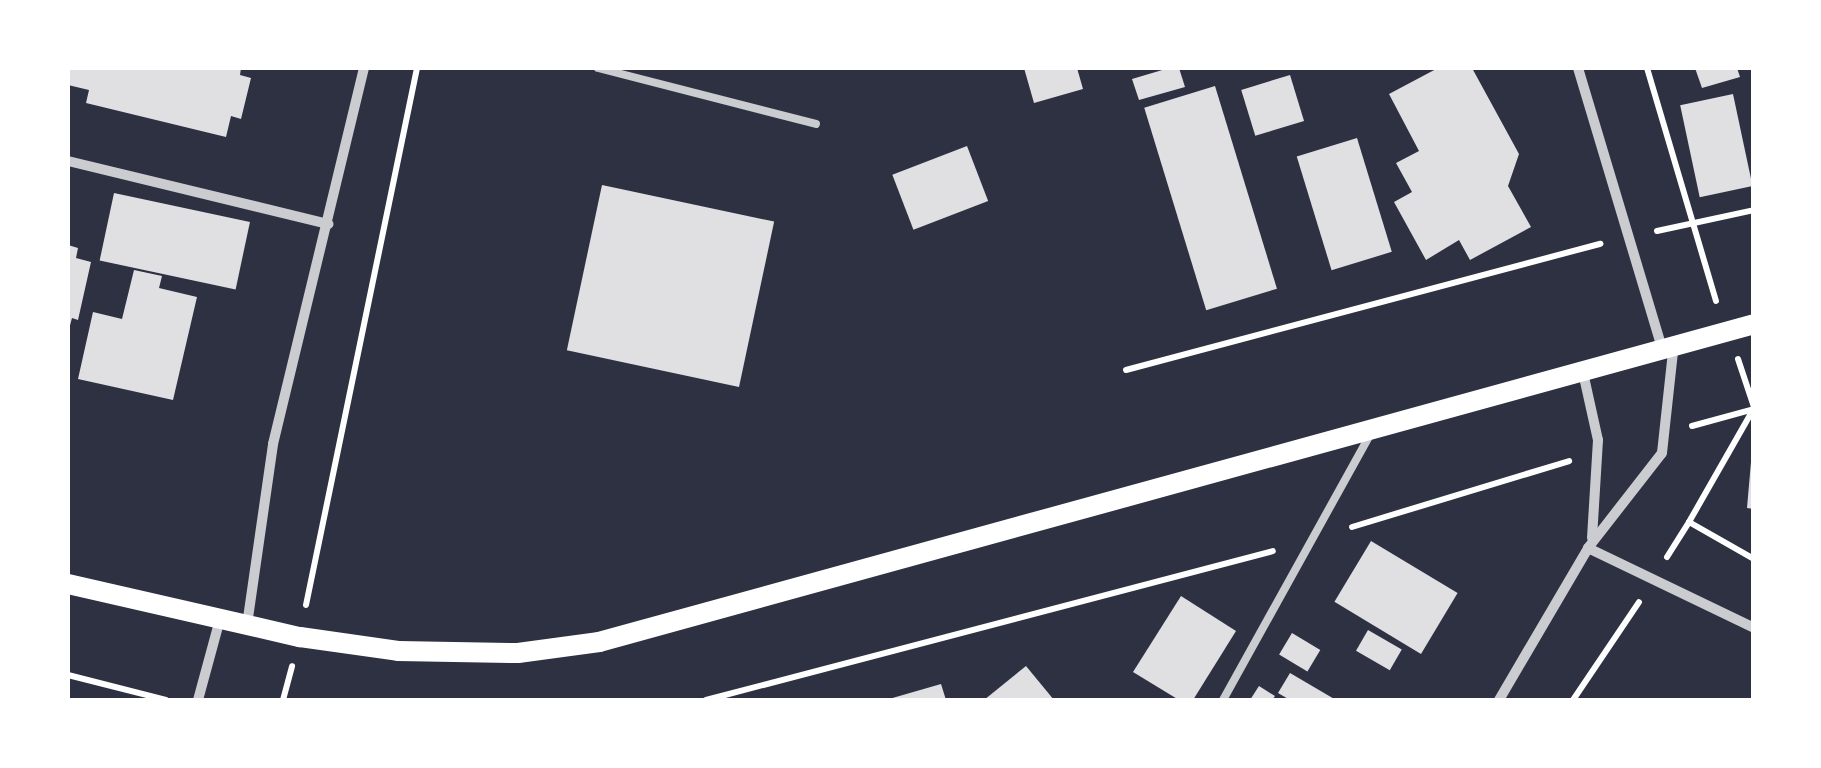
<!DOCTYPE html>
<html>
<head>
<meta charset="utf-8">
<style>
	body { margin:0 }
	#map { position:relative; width:1821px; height:768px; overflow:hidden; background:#2d3142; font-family:"PT Sans",sans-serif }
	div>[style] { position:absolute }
	.building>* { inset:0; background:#e0e0e3; transform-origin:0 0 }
	.path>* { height:6px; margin:-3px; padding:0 3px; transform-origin:3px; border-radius:3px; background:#fff }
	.service>* { height:8px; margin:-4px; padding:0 4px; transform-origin:4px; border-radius:4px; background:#caccd0 }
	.minor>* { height:10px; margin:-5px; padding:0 5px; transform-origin:5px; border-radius:5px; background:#caccd0 }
	.secondary>* { height:20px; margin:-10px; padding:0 10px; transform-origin:10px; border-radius:10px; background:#fff }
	span { translate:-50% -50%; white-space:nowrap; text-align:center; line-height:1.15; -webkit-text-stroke:10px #fff; paint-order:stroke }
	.frame { position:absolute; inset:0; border:70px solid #fff; pointer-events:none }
</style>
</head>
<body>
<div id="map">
	<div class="building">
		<i style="clip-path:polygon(68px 68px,241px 68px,240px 75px,251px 78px,241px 119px,231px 116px,226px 137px,86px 103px,89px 90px,68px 85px)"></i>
		<i style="clip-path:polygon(1024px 68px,1077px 68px,1083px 89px,1034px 103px)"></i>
		<i style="clip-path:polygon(1169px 68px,1179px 68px,1185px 87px,1139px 100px,1132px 79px)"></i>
		<i style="clip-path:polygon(1438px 68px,1472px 68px,1519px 154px,1508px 186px,1531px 227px,1470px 260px,1459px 240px,1426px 260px,1394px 202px,1412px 192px,1396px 163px,1419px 151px,1389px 94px)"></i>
		<i style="clip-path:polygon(1695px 68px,1737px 68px,1740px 77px,1702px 88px)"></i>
		<i style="left:1290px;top:75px;width:48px;height:51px;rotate:73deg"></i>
		<i style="left:1215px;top:86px;width:212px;height:74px;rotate:73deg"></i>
		<i style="left:1733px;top:94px;width:94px;height:54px;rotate:78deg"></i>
		<i style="left:1357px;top:138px;width:119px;height:63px;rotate:73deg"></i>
		<i style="left:967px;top:146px;width:59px;height:80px;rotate:69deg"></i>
		<i style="left:602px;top:185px;width:176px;height:169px;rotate:12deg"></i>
		<i style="left:114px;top:193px;width:139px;height:69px;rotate:12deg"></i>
		<i style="clip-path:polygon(68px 245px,78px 248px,76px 258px,91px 262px,78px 320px,72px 318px,69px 329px)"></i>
		<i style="clip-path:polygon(134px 270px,162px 276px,159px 288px,197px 297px,173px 400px,78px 379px,93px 312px,122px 319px)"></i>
		<i style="clip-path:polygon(1751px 462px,1754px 462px,1754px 509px,1747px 508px)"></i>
		<i style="left:1371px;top:541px;width:101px;height:71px;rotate:31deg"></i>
		<i style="clip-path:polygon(1181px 596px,1236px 631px,1193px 700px,1179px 700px,1133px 672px)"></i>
		<i style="left:1368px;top:630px;width:39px;height:24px;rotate:30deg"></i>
		<i style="left:1292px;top:633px;width:33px;height:25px;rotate:31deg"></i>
		<i style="clip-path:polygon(1026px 666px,1054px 700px,984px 700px)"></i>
		<i style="clip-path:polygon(1290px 673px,1336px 700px,1290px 700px,1278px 693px)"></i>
		<i style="clip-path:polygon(941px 684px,946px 700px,889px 700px,889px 699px)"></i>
		<i style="clip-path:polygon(1259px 686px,1275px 696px,1272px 700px,1250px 700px)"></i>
	</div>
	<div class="path">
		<i style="left:1647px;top:68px;width:243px;rotate:73.5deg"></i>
		<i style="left:1657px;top:231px;width:99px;rotate:-12.2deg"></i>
		<i style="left:1738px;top:359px;width:51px;rotate:71.6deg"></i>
		<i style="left:1126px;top:370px;width:491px;rotate:-14.9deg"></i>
		<i style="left:1692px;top:426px;width:64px;rotate:-15.3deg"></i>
		<i style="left:1689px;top:522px;width:129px;rotate:-60.3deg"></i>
		<i style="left:1352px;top:527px;width:227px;rotate:-16.9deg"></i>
		<i style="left:1667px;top:557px;width:41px;rotate:-57.8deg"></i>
		<i style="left:1689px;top:522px;width:75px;rotate:29.6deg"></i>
		<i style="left:306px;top:605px;width:548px;rotate:-78.32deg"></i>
		<i style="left:68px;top:675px;width:101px;rotate:14.3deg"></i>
		<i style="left:283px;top:700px;width:35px;rotate:-75deg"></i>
		<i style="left:706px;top:700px;width:586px;rotate:-14.72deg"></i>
		<i style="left:1573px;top:700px;width:118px;rotate:-56deg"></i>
	</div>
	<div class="service">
		<i style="left:598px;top:68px;width:225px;rotate:14.4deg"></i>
		<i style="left:1223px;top:700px;width:305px;rotate:-61deg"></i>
	</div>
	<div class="minor">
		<i style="left:1578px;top:68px;width:288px;rotate:73.3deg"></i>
		<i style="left:68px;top:161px;width:268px;rotate:13.6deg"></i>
		<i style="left:1582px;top:368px;width:74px;rotate:77.5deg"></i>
		<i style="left:1598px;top:440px;width:98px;rotate:93.5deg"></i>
		<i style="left:1588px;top:548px;width:184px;rotate:25.7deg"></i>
		<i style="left:247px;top:625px;width:183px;rotate:-81.8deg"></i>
		<i style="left:273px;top:444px;width:387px;rotate:-76.4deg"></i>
		<i style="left:198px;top:700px;width:84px;rotate:-74.8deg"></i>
		<i style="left:1499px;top:700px;width:176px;rotate:-59.6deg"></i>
		<i style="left:1588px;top:548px;width:120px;rotate:-52.1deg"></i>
		<i style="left:1662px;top:453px;width:111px;rotate:-83.8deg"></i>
	</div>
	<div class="secondary">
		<i style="left:68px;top:584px;width:238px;rotate:12.9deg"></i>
		<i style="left:300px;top:637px;width:99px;rotate:8.1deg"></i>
		<i style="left:398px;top:651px;width:120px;rotate:1deg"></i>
		<i style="left:518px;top:653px;width:82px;rotate:-7.7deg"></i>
		<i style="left:599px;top:642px;width:1198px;rotate:-15.39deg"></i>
	</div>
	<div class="frame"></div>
</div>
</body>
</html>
